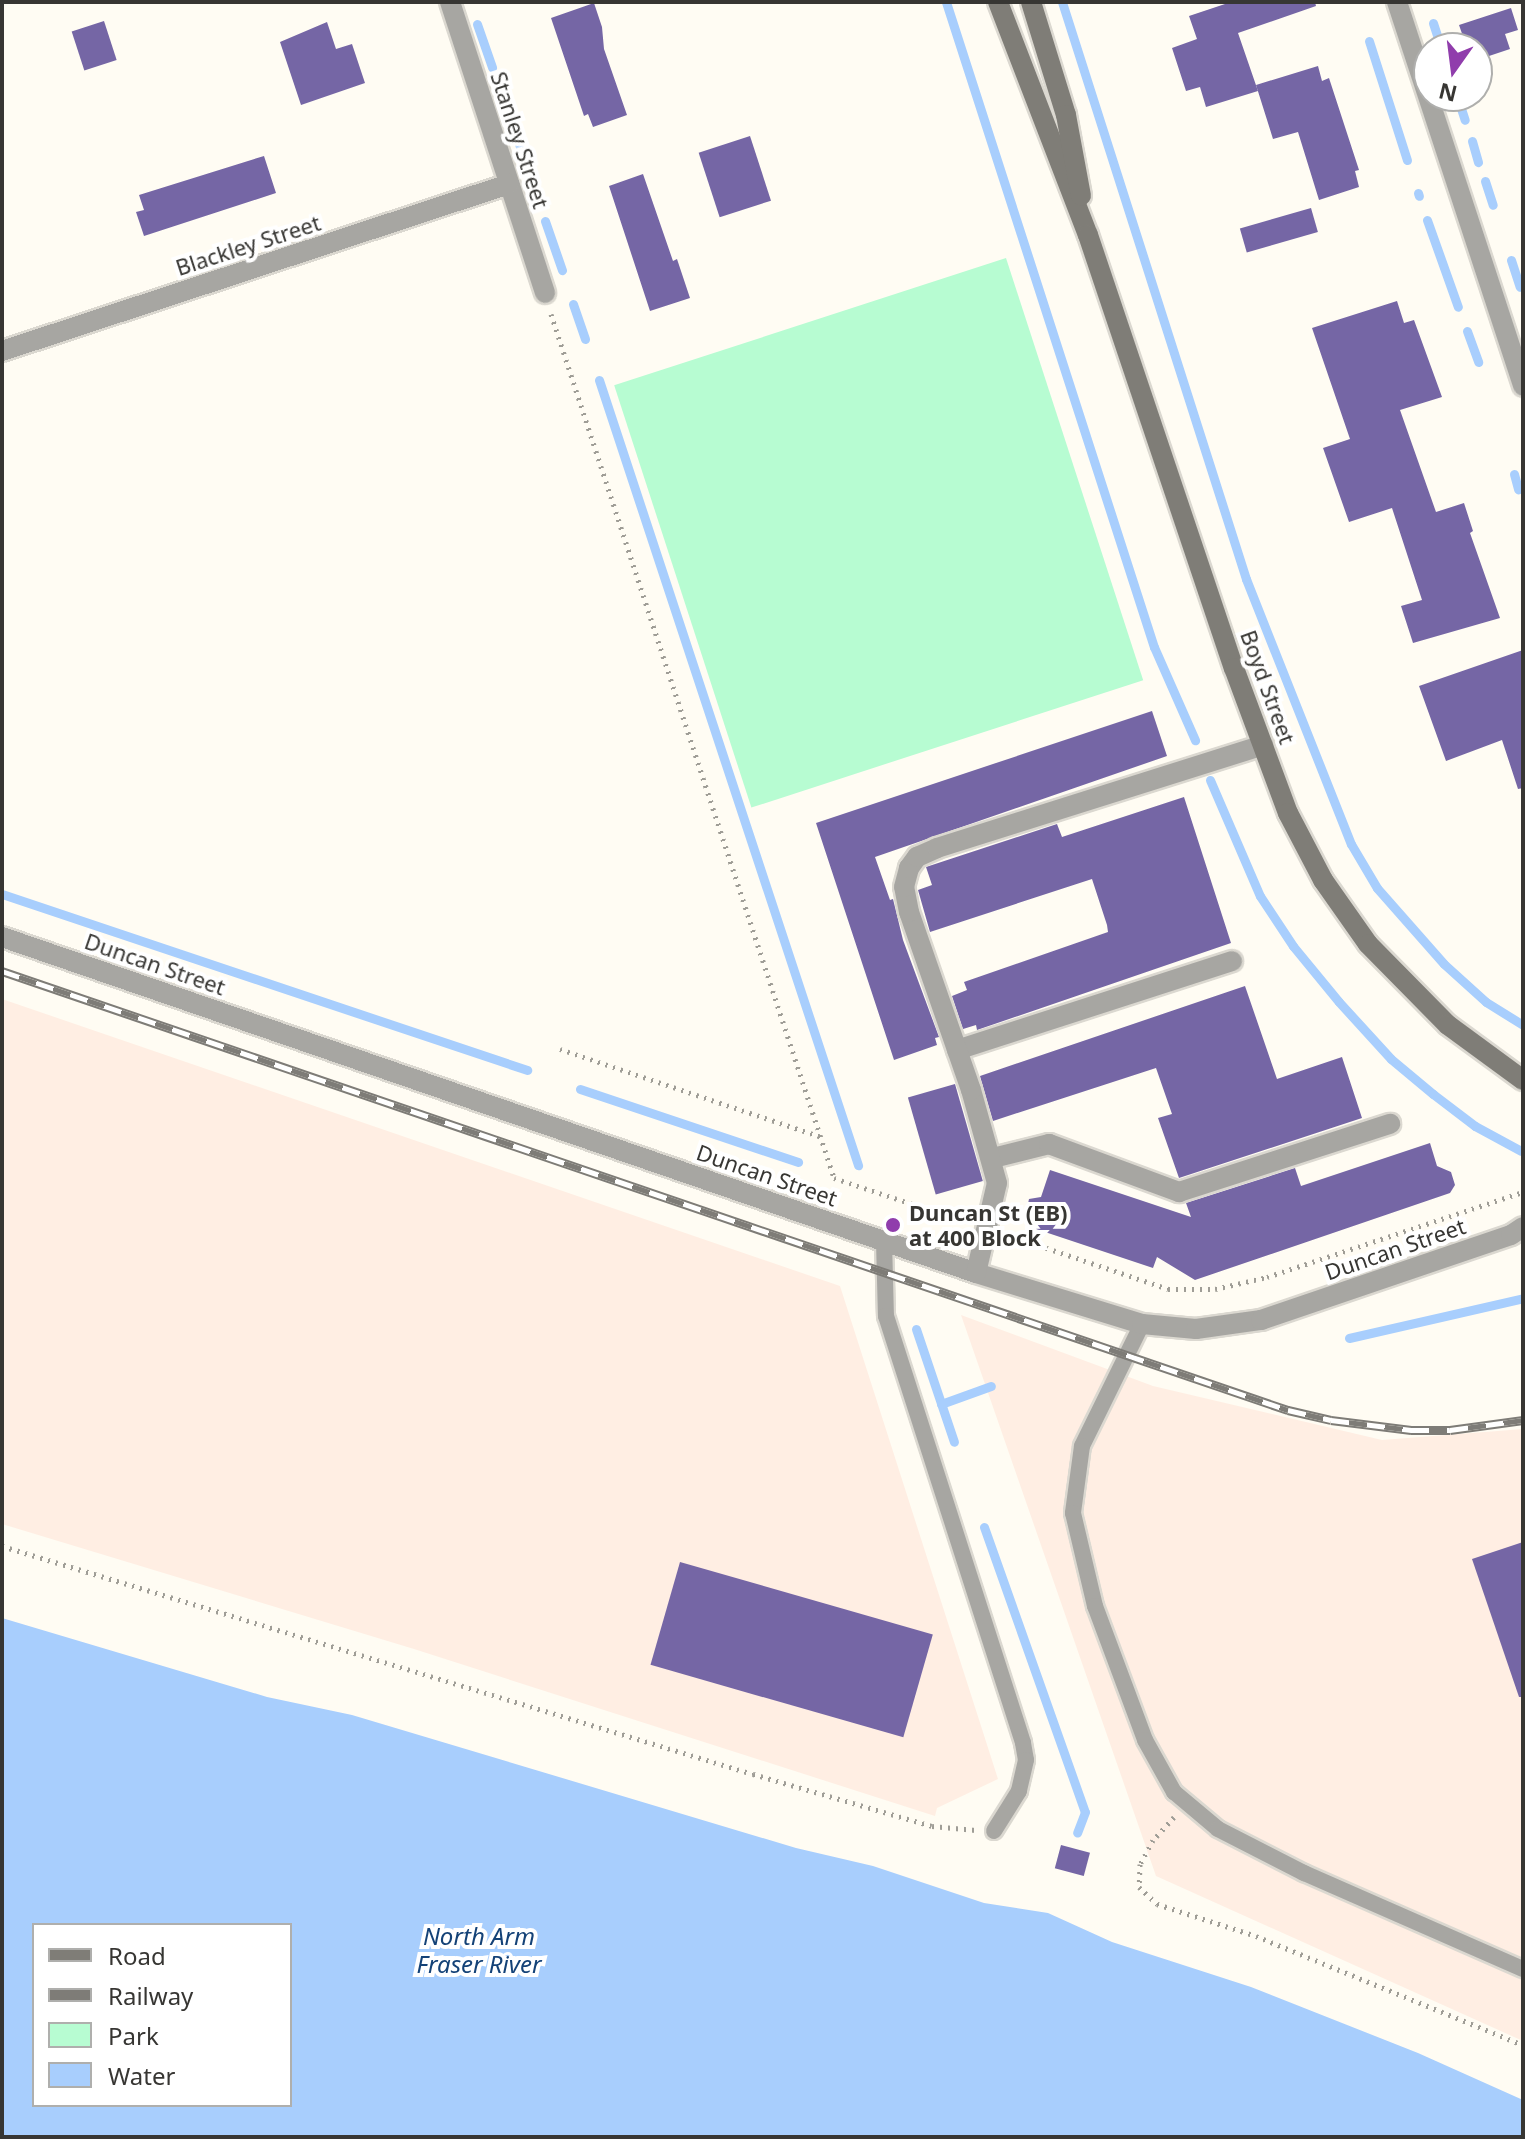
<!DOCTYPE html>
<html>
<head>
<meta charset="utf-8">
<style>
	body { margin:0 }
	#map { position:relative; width:1525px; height:2139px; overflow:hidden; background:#fffcf3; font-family:"Noto Sans",sans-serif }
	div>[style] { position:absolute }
	.industrial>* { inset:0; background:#ffeee3 }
	.green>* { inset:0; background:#b7fcd2; transform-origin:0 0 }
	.water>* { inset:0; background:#a8cefd }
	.stream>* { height:9px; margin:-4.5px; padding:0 4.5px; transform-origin:4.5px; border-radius:4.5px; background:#a8cefd }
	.building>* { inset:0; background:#7566a5; transform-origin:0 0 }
	.path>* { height:5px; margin-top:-2.5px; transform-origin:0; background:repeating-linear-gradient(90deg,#9f9d96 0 2px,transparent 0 8px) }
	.roads { filter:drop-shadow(2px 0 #dbd8d0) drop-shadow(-2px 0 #dbd8d0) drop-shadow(0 2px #dbd8d0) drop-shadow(0 -2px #dbd8d0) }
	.lane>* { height:16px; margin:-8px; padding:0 8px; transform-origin:8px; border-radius:8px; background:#a7a6a2 }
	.street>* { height:20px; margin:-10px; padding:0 10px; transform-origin:10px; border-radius:10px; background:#a7a6a2 }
	.secondary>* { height:20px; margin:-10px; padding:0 10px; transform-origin:10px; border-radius:10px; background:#7f7d77 }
	.rail>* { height:9px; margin-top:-4.5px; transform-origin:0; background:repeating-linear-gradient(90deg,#fff 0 18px,#7e7c77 0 36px); box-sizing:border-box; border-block:2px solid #7e7c77 }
	.dots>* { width:22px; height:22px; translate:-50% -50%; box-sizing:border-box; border:4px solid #fff; border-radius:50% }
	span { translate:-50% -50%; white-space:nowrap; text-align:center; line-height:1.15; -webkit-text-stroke:8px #fff; paint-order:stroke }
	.street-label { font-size:22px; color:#373633 }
	.poi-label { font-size:22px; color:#373633; font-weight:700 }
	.left { translate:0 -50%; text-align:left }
	.water-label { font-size:24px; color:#144277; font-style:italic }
	.frame { position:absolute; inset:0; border:4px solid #373633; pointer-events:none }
	.legend { position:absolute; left:32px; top:1923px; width:260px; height:184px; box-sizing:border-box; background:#fff; border:2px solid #afafad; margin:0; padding:10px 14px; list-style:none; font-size:24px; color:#373633 }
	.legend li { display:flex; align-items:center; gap:16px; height:40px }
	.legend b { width:40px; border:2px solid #afafad }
	.north { position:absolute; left:1413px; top:32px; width:80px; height:80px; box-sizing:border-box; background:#fff; border:2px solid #afafad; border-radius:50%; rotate:194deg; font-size:22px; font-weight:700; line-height:32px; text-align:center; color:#373633 }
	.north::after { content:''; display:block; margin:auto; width:28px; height:36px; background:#903dac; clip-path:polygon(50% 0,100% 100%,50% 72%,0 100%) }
</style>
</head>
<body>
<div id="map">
	<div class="industrial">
		<i style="clip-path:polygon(2px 999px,840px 1286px,998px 1779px,937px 1808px,935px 1816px,414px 1649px,2px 1524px)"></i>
		<i style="clip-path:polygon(961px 1315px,1153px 1386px,1382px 1440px,1523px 1429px,1523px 2041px,1156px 1876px)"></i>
	</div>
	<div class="green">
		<i style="left:1006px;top:258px;width:444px;height:412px;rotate:72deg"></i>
	</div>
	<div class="water">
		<i style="clip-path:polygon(evenodd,2px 1618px,267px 1697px,352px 1715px,796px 1848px,873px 1866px,984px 1903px,1048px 1913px,1112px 1942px,1251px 1987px,1418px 2053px,1523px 2100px,1523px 2137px,2px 2137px,2px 1618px,34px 1925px,290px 1925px,290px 2105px,34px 2105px,34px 1925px)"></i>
	</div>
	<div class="stream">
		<i style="left:946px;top:2px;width:678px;rotate:72.13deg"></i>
		<i style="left:1154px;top:647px;width:102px;rotate:66.2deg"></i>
		<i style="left:1062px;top:2px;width:606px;rotate:72.31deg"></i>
		<i style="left:1246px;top:579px;width:285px;rotate:68.4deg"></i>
		<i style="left:1351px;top:844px;width:51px;rotate:59.4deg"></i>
		<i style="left:1377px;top:888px;width:101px;rotate:48.6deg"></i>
		<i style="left:1444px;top:964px;width:57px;rotate:42.1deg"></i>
		<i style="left:1486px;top:1002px;width:44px;rotate:31.9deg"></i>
		<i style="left:1433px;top:23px;width:26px;rotate:72deg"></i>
		<i style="left:477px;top:24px;width:46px;rotate:70.8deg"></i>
		<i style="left:1369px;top:41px;width:125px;rotate:72.3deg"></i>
		<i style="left:500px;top:89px;width:76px;rotate:70.9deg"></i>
		<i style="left:1457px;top:96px;width:25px;rotate:72deg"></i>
		<i style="left:1472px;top:141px;width:22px;rotate:74deg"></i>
		<i style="left:1485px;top:181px;width:25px;rotate:72deg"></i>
		<i style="left:1418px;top:193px;width:3px;rotate:72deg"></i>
		<i style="left:1427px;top:220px;width:92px;rotate:70.4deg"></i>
		<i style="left:545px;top:221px;width:52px;rotate:70.9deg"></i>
		<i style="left:1511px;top:260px;width:28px;rotate:72deg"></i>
		<i style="left:573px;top:304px;width:37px;rotate:71deg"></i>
		<i style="left:1467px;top:331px;width:33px;rotate:70deg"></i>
		<i style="left:599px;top:380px;width:827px;rotate:71.74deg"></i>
		<i style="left:1514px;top:474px;width:16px;rotate:75deg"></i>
		<i style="left:1210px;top:780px;width:126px;rotate:66.7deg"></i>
		<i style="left:1260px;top:896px;width:60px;rotate:56.6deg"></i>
		<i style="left:1293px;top:946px;width:72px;rotate:50.6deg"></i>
		<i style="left:1339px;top:1002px;width:77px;rotate:47.6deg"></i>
		<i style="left:1391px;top:1059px;width:55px;rotate:39.8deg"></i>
		<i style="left:1433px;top:1094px;width:53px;rotate:37.3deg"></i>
		<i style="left:1475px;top:1126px;width:52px;rotate:28.5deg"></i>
		<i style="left:2px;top:894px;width:554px;rotate:18.53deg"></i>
		<i style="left:580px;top:1089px;width:230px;rotate:18.5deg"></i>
		<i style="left:916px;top:1329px;width:119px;rotate:71.4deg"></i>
		<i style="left:1349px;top:1338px;width:179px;rotate:-12.9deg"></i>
		<i style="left:941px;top:1404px;width:53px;rotate:-19.8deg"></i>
		<i style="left:984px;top:1527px;width:302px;rotate:70.5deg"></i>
		<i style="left:1085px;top:1812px;width:22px;rotate:111deg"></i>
	</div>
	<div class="building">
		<i style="clip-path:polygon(1231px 2px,1315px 2px,1316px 6px,1238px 33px,1258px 91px,1206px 107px,1200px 87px,1186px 91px,1172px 48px,1197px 39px,1189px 16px)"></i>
		<i style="clip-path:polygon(594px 3px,602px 27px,604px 49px,627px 115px,593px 127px,588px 114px,584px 116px,551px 18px)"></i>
		<i style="clip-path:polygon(1511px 8px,1518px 30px,1505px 34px,1510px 49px,1477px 60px,1477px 48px,1467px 48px,1459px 25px)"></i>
		<i style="left:104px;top:21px;width:41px;height:34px;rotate:72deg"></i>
		<i style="clip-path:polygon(327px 22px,336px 49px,352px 44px,365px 83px,301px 105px,280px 42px)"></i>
		<i style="clip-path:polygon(1318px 66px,1322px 81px,1329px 78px,1359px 170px,1355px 171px,1359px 187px,1319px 200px,1298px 132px,1273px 139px,1256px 85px)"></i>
		<i style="left:750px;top:136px;width:68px;height:54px;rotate:72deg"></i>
		<i style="clip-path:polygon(264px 156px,276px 193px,144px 236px,136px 212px,144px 210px,139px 195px)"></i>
		<i style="clip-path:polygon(643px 174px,673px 261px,677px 259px,690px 298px,650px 311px,609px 186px)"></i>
		<i style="left:1311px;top:208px;width:25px;height:74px;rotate:74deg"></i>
		<i style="clip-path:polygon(1397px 301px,1404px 323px,1414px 320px,1442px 397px,1400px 410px,1436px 512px,1464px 503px,1473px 531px,1470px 533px,1500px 618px,1413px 643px,1401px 606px,1422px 600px,1392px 508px,1349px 522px,1323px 448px,1350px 439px,1312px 328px)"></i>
		<i style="clip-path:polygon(1523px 650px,1523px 788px,1518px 789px,1502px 740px,1446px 761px,1419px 686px)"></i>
		<i style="clip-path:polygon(1152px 711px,1167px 756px,875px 857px,890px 900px,893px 899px,903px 940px,939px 1037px,935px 1038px,937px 1045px,894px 1060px,816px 823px)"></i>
		<i style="clip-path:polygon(1184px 797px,1231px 943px,977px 1030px,976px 1025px,963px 1029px,952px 996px,967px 990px,964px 982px,1108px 932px,1107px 925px,1092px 879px,930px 932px,918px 890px,932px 885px,926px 867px,1057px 824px,1062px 837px)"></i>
		<i style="clip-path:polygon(1245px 986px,1277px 1079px,1342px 1057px,1362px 1118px,1179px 1178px,1158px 1118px,1172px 1114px,1156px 1068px,993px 1121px,980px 1076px)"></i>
		<i style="left:955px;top:1084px;width:101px;height:49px;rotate:74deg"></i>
		<i style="clip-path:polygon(1430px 1143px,1437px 1166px,1451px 1172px,1455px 1185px,1450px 1193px,1195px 1280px,1157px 1257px,1153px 1268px,1027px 1226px,1025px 1217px,1029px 1199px,1041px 1197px,1050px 1170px,1191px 1217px,1186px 1203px,1295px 1168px,1301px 1186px)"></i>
		<i style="clip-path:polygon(1523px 1542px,1523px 1697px,1519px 1697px,1472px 1559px)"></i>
		<i style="left:680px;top:1562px;width:263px;height:107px;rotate:16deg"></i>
		<i style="left:1061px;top:1845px;width:30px;height:24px;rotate:15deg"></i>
	</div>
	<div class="path">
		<i style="left:551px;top:314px;width:909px;rotate:71.86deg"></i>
		<i style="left:834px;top:1178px;width:137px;rotate:18.3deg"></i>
		<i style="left:560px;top:1049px;width:275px;rotate:18.6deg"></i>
		<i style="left:1008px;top:1235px;width:169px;rotate:18.6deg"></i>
		<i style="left:1168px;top:1289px;width:47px"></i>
		<i style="left:1215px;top:1289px;width:53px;rotate:-13deg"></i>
		<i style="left:1267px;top:1277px;width:270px;rotate:-18.4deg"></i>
		<i style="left:2px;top:1546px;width:785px;rotate:16.89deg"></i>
		<i style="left:753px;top:1774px;width:186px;rotate:16.2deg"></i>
		<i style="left:932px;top:1826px;width:44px;rotate:5.2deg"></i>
		<i style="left:1174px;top:1817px;width:31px;rotate:132deg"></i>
		<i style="left:1153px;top:1840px;width:27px;rotate:118deg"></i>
		<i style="left:1140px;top:1864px;width:23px;rotate:92deg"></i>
		<i style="left:1139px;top:1887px;width:25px;rotate:43deg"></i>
		<i style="left:1157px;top:1904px;width:104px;rotate:17.9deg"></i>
		<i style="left:1256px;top:1936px;width:288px;rotate:22.2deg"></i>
	</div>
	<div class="roads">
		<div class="lane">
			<i style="left:884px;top:1241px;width:75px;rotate:88.5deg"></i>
			<i style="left:886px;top:1316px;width:448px;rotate:72.2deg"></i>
			<i style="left:1023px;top:1743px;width:17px;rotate:80deg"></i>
			<i style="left:1026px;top:1760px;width:32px;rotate:103deg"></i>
			<i style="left:1019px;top:1791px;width:47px;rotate:122deg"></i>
			<i style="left:1142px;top:1324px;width:136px;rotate:116.2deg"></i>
			<i style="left:1082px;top:1446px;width:68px;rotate:97.7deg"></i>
			<i style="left:1073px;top:1513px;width:96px;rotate:76.7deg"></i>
			<i style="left:1095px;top:1606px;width:143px;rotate:69.5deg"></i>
			<i style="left:1145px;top:1740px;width:60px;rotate:60.9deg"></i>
			<i style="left:1174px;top:1792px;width:57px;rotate:40.1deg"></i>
			<i style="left:1218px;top:1829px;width:97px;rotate:27.1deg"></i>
			<i style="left:1304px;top:1873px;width:239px;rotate:23.7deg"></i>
		</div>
		<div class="street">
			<i style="left:450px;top:2px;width:306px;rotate:71.9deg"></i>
			<i style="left:1397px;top:2px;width:404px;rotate:71.8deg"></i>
			<i style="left:2px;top:351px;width:534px;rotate:-18.23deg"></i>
			<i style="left:2px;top:937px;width:1030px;rotate:19.03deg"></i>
			<i style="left:976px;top:1273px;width:174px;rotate:17.1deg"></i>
			<i style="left:1142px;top:1324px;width:54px;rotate:5.3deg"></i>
			<i style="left:1196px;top:1329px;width:66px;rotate:-7.9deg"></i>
			<i style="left:1261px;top:1320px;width:264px;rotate:-18.8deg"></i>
			<i style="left:1511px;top:1235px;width:14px;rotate:-34deg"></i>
			<i style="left:957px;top:1050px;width:289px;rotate:-17.9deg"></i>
			<i style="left:993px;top:1158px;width:58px;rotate:-14deg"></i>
			<i style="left:1049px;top:1144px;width:139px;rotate:20.3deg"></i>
			<i style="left:1179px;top:1192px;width:222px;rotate:-17.9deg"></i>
			<i style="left:976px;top:1273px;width:92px;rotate:-76.9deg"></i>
			<i style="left:997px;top:1183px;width:97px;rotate:-105.6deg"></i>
			<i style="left:971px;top:1090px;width:188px;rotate:-109.2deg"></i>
			<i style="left:909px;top:912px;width:25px;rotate:-101deg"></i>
			<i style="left:904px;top:887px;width:20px;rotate:-75deg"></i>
			<i style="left:909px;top:868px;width:14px;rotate:-54deg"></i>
			<i style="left:917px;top:857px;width:22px;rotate:-24deg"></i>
			<i style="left:937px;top:848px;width:342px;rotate:-17.5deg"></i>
		</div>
		<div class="secondary">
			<i style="left:998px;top:2px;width:250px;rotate:68.9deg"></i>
			<i style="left:1088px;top:235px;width:457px;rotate:71.4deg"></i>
			<i style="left:1234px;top:668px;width:155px;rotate:69.6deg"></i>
			<i style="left:1288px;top:813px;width:76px;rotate:62.4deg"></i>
			<i style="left:1323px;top:880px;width:78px;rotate:54.9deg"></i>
			<i style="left:1368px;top:944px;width:114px;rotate:45.4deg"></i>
			<i style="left:1448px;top:1025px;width:93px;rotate:36.3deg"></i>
			<i style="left:1031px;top:2px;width:118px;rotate:72.8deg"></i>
			<i style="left:1066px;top:115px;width:82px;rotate:79.5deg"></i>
		</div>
	</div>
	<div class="rail">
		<i style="left:2px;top:971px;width:1359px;rotate:18.85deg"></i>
		<i style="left:1288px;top:1410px;width:44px;rotate:13.1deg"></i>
		<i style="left:1331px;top:1420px;width:81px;rotate:7.1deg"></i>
		<i style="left:1411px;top:1430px;width:39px"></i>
		<i style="left:1450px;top:1430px;width:74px;rotate:-7.8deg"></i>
	</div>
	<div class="dots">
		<i style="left:893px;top:1225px;background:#903dac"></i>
	</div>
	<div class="street-label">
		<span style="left:520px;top:140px;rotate:72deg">Stanley Street</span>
		<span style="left:248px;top:245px;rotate:-18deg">Blackley Street</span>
		<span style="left:1268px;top:687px;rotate:70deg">Boyd Street</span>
		<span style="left:155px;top:964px;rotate:19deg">Duncan Street</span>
		<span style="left:767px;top:1175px;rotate:19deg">Duncan Street</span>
		<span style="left:1395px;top:1249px;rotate:-19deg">Duncan Street</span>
	</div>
	<div class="poi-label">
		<span class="left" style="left:909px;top:1225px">Duncan St (EB)<br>at 400 Block</span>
	</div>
	<div class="water-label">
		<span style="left:479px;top:1950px">North Arm<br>Fraser River</span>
	</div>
	<div class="frame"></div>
	<ul class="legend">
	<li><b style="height:10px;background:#7f7d77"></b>Road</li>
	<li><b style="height:10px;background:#7e7c77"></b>Railway</li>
	<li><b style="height:22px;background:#b7fcd2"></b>Park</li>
	<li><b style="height:22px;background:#a8cefd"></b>Water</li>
	</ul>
	<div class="north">N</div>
</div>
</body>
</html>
